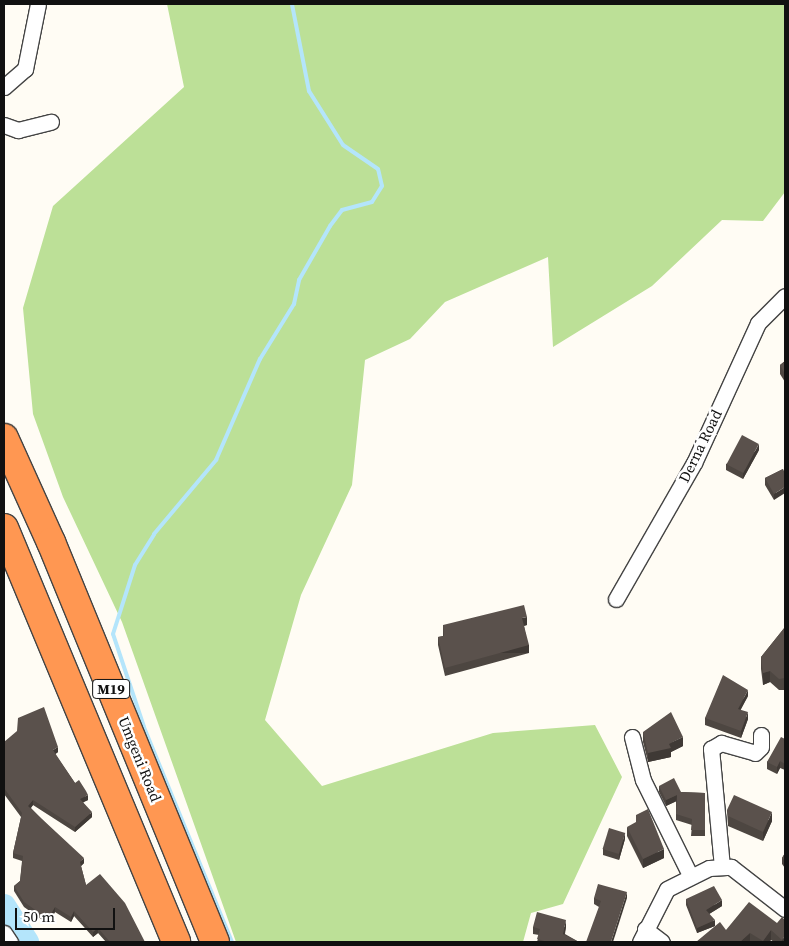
<!DOCTYPE html>
<html>
<head>
<meta charset="utf-8">
<style>
	body { margin:0 }
	#map { position:relative; width:789px; height:946px; overflow:hidden; background:#fffcf4; font-family:"Source Serif 4",serif }
	div>[style] { position:absolute }
	.forest>* { inset:0; background:#bce097 }
	.stream>* { height:4px; margin:-2px; padding:0 2px; transform-origin:2px; border-radius:2px; background:#b4e5fb }
	.river>* { height:24px; margin:-12px; padding:0 12px; transform-origin:12px; border-radius:12px; background:#b4e5fb }
	.roads { filter:drop-shadow(1px 0 #444) drop-shadow(-1px 0 #444) drop-shadow(0 1px #444) drop-shadow(0 -1px #444) }
	.street>* { height:15px; margin:-7.5px; padding:0 7.5px; transform-origin:7.5px; border-radius:7.5px; background:#fff }
	.highway>* { height:28px; margin:-14px; padding:0 14px; transform-origin:14px; border-radius:14px; background:#ff9752 }
	.wall>* { inset:0; background:#4d4641 }
	.shaded-wall>* { inset:0; background:#3f3935; transform-origin:0 0 }
	.building>* { inset:0; background:#5a514c; transform-origin:0 0 }
	span { translate:-50% -50%; white-space:nowrap; text-align:center; line-height:1.15; -webkit-text-stroke:5px #fff; paint-order:stroke }
	.shield-label span { padding:1px 4px; background:#fff; border:1px solid; border-radius:4px; -webkit-text-stroke-width:0 }
	.shield-label { font-size:14px; color:#111; font-weight:700 }
	.street-label { font-size:15px; color:#111 }
	.frame { position:absolute; inset:0; border:5px solid #111; pointer-events:none }
	.scale { position:absolute; left:15px; top:908px; width:100px; height:22px; box-sizing:border-box; border:2px solid #111; border-top:0; padding-left:6px; font-size:15px; line-height:18px; white-space:nowrap; color:#111; -webkit-text-stroke:4px #fff; paint-order:stroke }
</style>
</head>
<body>
<div id="map">
	<div class="forest">
		<i style="clip-path:polygon(167px 4px,785px 4px,785px 192px,763px 221px,722px 220px,652px 286px,553px 347px,548px 257px,445px 302px,410px 339px,365px 360px,352px 485px,301px 595px,265px 720px,322px 786px,493px 733px,595px 725px,622px 777px,563px 904px,531px 913px,523px 942px,236px 942px,122px 622px,63px 497px,33px 414px,23px 308px,53px 206px,184px 87px)"></i>
	</div>
	<div class="stream">
		<i style="left:232px;top:942px;width:232px;rotate:-112.3deg"></i>
		<i style="left:144px;top:727px;width:98px;rotate:-108.4deg"></i>
		<i style="left:113px;top:634px;width:72px;rotate:-72.3deg"></i>
		<i style="left:135px;top:565px;width:36px;rotate:-58deg"></i>
		<i style="left:154px;top:534px;width:97px;rotate:-50deg"></i>
		<i style="left:216px;top:460px;width:110px;rotate:-66.5deg"></i>
		<i style="left:260px;top:359px;width:65px;rotate:-58.3deg"></i>
		<i style="left:294px;top:304px;width:25px;rotate:-78deg"></i>
		<i style="left:299px;top:280px;width:62px;rotate:-60.1deg"></i>
		<i style="left:330px;top:226px;width:20px;rotate:-53deg"></i>
		<i style="left:342px;top:210px;width:31px;rotate:-15deg"></i>
		<i style="left:372px;top:202px;width:19px;rotate:-58deg"></i>
		<i style="left:382px;top:186px;width:17px;rotate:-103deg"></i>
		<i style="left:378px;top:169px;width:42px;rotate:-145.6deg"></i>
		<i style="left:343px;top:145px;width:64px;rotate:-122.2deg"></i>
		<i style="left:309px;top:91px;width:89px;rotate:-101.1deg"></i>
	</div>
	<div class="river">
		<i style="left:4px;top:906px;width:43px;rotate:57.4deg"></i>
	</div>
	<div class="roads">
		<div class="street">
			<i style="left:4px;top:87px;width:28px;rotate:-41deg"></i>
			<i style="left:25px;top:69px;width:66px;rotate:-78.7deg"></i>
			<i style="left:4px;top:125px;width:15px;rotate:20deg"></i>
			<i style="left:18px;top:130px;width:34px;rotate:-14deg"></i>
			<i style="left:616px;top:599px;width:157px;rotate:-60.2deg"></i>
			<i style="left:694px;top:463px;width:154px;rotate:-65.4deg"></i>
			<i style="left:758px;top:323px;width:38px;rotate:-45deg"></i>
			<i style="left:632px;top:737px;width:44px;rotate:75.7deg"></i>
			<i style="left:643px;top:780px;width:106px;rotate:63.7deg"></i>
			<i style="left:722px;top:867px;width:119px;rotate:-95.3deg"></i>
			<i style="left:711px;top:749px;width:12px;rotate:-31deg"></i>
			<i style="left:721px;top:743px;width:35px;rotate:16deg"></i>
			<i style="left:755px;top:753px;width:8px;rotate:-45deg"></i>
			<i style="left:761px;top:747px;width:12px;rotate:-90deg"></i>
			<i style="left:645px;top:929px;width:21px;rotate:37deg"></i>
			<i style="left:4px;top:933px;width:11px;rotate:56deg"></i>
			<i style="left:640px;top:942px;width:59px;rotate:-63deg"></i>
			<i style="left:667px;top:889px;width:47px;rotate:-26.6deg"></i>
			<i style="left:709px;top:868px;width:22px;rotate:-3deg"></i>
			<i style="left:731px;top:867px;width:68px;rotate:37.9deg"></i>
		</div>
		<div class="highway">
			<i style="left:4px;top:438px;width:114px;rotate:65.7deg"></i>
			<i style="left:51px;top:542px;width:432px;rotate:67.7deg"></i>
			<i style="left:4px;top:528px;width:448px;rotate:67.4deg"></i>
		</div>
	</div>
	<div class="wall">
		<i style="clip-path:polygon(785px 361px,785px 382px,780px 374px,780px 365px)"></i>
		<i style="clip-path:polygon(759px 450px,743px 479px,726px 470px,726px 464px)"></i>
		<i style="clip-path:polygon(783px 469px,774px 500px,765px 485px,765px 478px)"></i>
		<i style="clip-path:polygon(443px 625px,527px 625px,524px 626px,529px 653px,445px 676px,438px 645px,438px 637px,443px 636px)"></i>
		<i style="clip-path:polygon(785px 627px,785px 690px,779px 690px,770px 682px,763px 685px,761px 669px,761px 657px)"></i>
		<i style="clip-path:polygon(748px 696px,740px 710px,748px 719px,741px 738px,705px 725px,705px 718px)"></i>
		<i style="clip-path:polygon(643px 732px,683px 746px,671px 752px,671px 757px,648px 762px,643px 742px)"></i>
		<i style="clip-path:polygon(785px 739px,785px 770px,780px 768px,777px 774px,767px 769px,767px 762px)"></i>
		<i style="clip-path:polygon(4px 742px,58px 752px,55px 754px,75px 783px,88px 800px,83px 802px,92px 817px,75px 832px,33px 805px,31px 808px,84px 863px,81px 866px,86px 885px,145px 942px,106px 942px,98px 933px,93px 937px,74px 916px,71px 922px,55px 912px,48px 924px,24px 907px,14px 891px,14px 886px,20px 881px,22px 861px,13px 858px,13px 853px,21px 817px,4px 794px)"></i>
		<i style="clip-path:polygon(659px 786px,681px 792px,705px 793px,705px 836px,691px 836px,692px 825px,676px 820px,676px 801px,666px 806px,659px 792px)"></i>
		<i style="clip-path:polygon(727px 810px,772px 821px,763px 841px,728px 826px)"></i>
		<i style="clip-path:polygon(627px 827px,664px 858px,643px 868px,627px 836px)"></i>
		<i style="clip-path:polygon(625px 839px,619px 860px,603px 855px,603px 849px)"></i>
		<i style="clip-path:polygon(785px 853px,785px 868px,782px 864px,782px 858px)"></i>
		<i style="clip-path:polygon(594px 898px,627px 898px,599px 907px,594px 904px)"></i>
		<i style="clip-path:polygon(686px 899px,722px 906px,709px 914px,715px 926px,697px 933px,686px 905px)"></i>
		<i style="clip-path:polygon(777px 923px,785px 942px,774px 942px,771px 940px,769px 942px,696px 942px,726px 930px)"></i>
		<i style="clip-path:polygon(533px 927px,566px 927px,565px 934px,579px 942px,537px 942px,539px 935px,533px 934px)"></i>
	</div>
	<div class="shaded-wall">
		<i style="clip-path:polygon(759px 444px,759px 450px,743px 479px,743px 473px)"></i>
		<i style="clip-path:polygon(785px 487px,785px 493px,774px 500px,774px 494px)"></i>
		<i style="clip-path:polygon(527px 617px,527px 625px,522px 626px,522px 618px)"></i>
		<i style="left:529px;top:645px;width:8px;height:87px;rotate:90deg"></i>
		<i style="clip-path:polygon(770px 671px,770px 682px,763px 685px,763px 673px)"></i>
		<i style="clip-path:polygon(748px 690px,748px 696px,738px 715px,738px 709px)"></i>
		<i style="clip-path:polygon(748px 712px,748px 719px,741px 738px,741px 731px)"></i>
		<i style="clip-path:polygon(683px 737px,683px 746px,671px 752px,671px 757px,648px 762px,648px 753px)"></i>
		<i style="clip-path:polygon(58px 747px,58px 752px,53px 756px,53px 750px)"></i>
		<i style="clip-path:polygon(780px 761px,780px 768px,777px 774px,777px 767px)"></i>
		<i style="clip-path:polygon(88px 795px,88px 800px,80px 804px,80px 799px)"></i>
		<i style="clip-path:polygon(677px 795px,677px 801px,666px 806px,666px 800px)"></i>
		<i style="clip-path:polygon(33px 800px,33px 805px,28px 811px,28px 806px)"></i>
		<i style="clip-path:polygon(92px 812px,92px 817px,75px 832px,75px 827px)"></i>
		<i style="clip-path:polygon(772px 812px,772px 821px,763px 841px,763px 832px)"></i>
		<i style="clip-path:polygon(625px 833px,625px 839px,619px 860px,619px 854px)"></i>
		<i style="clip-path:polygon(664px 849px,664px 858px,643px 868px,643px 859px)"></i>
		<i style="clip-path:polygon(84px 858px,84px 863px,80px 867px,80px 862px)"></i>
		<i style="clip-path:polygon(627px 892px,627px 898px,613px 942px,611px 942px)"></i>
		<i style="clip-path:polygon(722px 900px,722px 906px,706px 916px,706px 910px)"></i>
		<i style="clip-path:polygon(55px 907px,55px 912px,48px 924px,48px 919px)"></i>
		<i style="clip-path:polygon(74px 911px,74px 916px,71px 922px,71px 917px)"></i>
		<i style="clip-path:polygon(566px 920px,566px 927px,563px 940px,563px 934px)"></i>
		<i style="clip-path:polygon(715px 920px,715px 926px,697px 933px,697px 928px)"></i>
		<i style="clip-path:polygon(98px 928px,98px 933px,93px 937px,93px 932px)"></i>
		<i style="clip-path:polygon(771px 930px,771px 940px,769px 942px,763px 942px,763px 941px)"></i>
		<i style="clip-path:polygon(750px 933px,750px 942px,740px 942px)"></i>
		<i style="clip-path:polygon(785px 936px,785px 942px,782px 942px,782px 940px)"></i>
	</div>
	<div class="building">
		<i style="clip-path:polygon(785px 361px,785px 374px,780px 365px)"></i>
		<i style="left:742px;top:435px;width:19px;height:33px;rotate:28deg"></i>
		<i style="clip-path:polygon(783px 469px,785px 473px,785px 487px,774px 494px,765px 478px)"></i>
		<i style="clip-path:polygon(524px 605px,527px 617px,522px 618px,529px 645px,445px 668px,438px 637px,444px 636px,443px 625px)"></i>
		<i style="clip-path:polygon(785px 627px,785px 678px,779px 679px,770px 671px,763px 673px,761px 657px)"></i>
		<i style="clip-path:polygon(723px 675px,748px 690px,738px 709px,748px 712px,741px 731px,705px 718px)"></i>
		<i style="clip-path:polygon(44px 707px,58px 747px,53px 750px,75px 783px,79px 780px,86px 791px,88px 795px,80px 799px,92px 812px,75px 827px,33px 800px,28px 806px,84px 858px,80px 862px,86px 885px,100px 874px,125px 903px,145px 942px,110px 942px,98px 928px,93px 932px,74px 911px,71px 917px,55px 907px,48px 919px,24px 902px,14px 886px,20px 881px,23px 856px,13px 853px,22px 813px,4px 788px,4px 781px,5px 780px,4px 778px,4px 752px,5px 752px,4px 742px,17px 731px,18px 718px)"></i>
		<i style="clip-path:polygon(671px 712px,683px 737px,669px 744px,671px 748px,648px 753px,643px 732px)"></i>
		<i style="clip-path:polygon(781px 737px,785px 739px,785px 764px,780px 761px,777px 767px,767px 762px)"></i>
		<i style="clip-path:polygon(674px 778px,681px 792px,705px 793px,705px 830px,691px 830px,692px 819px,676px 814px,677px 795px,666px 800px,659px 786px)"></i>
		<i style="clip-path:polygon(734px 795px,772px 812px,763px 832px,728px 816px,727px 810px)"></i>
		<i style="clip-path:polygon(648px 809px,664px 849px,643px 859px,627px 827px,636px 822px,636px 815px)"></i>
		<i style="left:609px;top:828px;width:17px;height:22px;rotate:17deg"></i>
		<i style="clip-path:polygon(785px 853px,785px 861px,782px 858px)"></i>
		<i style="clip-path:polygon(598px 884px,627px 892px,611px 942px,586px 942px,601px 901px,594px 898px)"></i>
		<i style="clip-path:polygon(714px 886px,722px 900px,706px 910px,715px 920px,697px 928px,686px 899px)"></i>
		<i style="clip-path:polygon(749px 902px,777px 923px,782px 917px,785px 920px,785px 936px,782px 940px,771px 930px,763px 941px,750px 933px,740px 942px,696px 942px,720px 922px,726px 930px)"></i>
		<i style="clip-path:polygon(537px 912px,566px 920px,563px 934px,579px 942px,548px 942px,537px 939px,540px 929px,533px 927px)"></i>
	</div>
	<div class="shield-label">
		<span style="left:111px;top:689px">M19</span>
	</div>
	<div class="street-label">
		<span style="left:700px;top:446px;rotate:-64deg">Derna Road</span>
		<span style="left:140px;top:759px;rotate:68deg">Umgeni Road</span>
	</div>
	<div class="frame"></div>
	<div class="scale">50 m</div>
</div>
</body>
</html>
